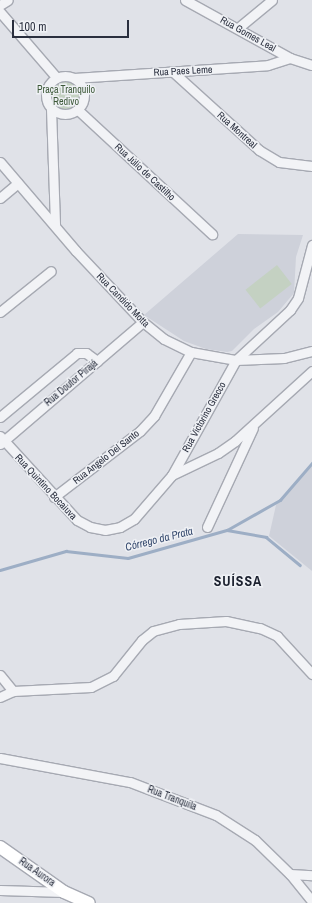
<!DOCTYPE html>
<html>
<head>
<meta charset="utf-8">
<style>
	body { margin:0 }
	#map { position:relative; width:312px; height:903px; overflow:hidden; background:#e0e2e8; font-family:"Archivo Narrow",sans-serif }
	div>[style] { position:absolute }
	.built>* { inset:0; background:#ced1da }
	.green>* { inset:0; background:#c4d1c2; transform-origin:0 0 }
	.round { border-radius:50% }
	.stream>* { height:2.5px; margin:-1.25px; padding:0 1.25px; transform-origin:1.25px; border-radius:1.25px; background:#9daec5 }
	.roads { filter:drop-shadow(1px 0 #a6a9b2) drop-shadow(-1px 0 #a6a9b2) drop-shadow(0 1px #a6a9b2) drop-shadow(0 -1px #a6a9b2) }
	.street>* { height:9px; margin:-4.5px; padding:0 4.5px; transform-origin:4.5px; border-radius:4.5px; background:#f2f3f6 }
	.street>.ring { margin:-4.5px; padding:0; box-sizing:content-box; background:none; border:9px solid #f2f3f6; border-radius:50% }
	.secondary>* { height:12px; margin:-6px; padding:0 6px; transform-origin:6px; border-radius:6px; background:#fff }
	span { translate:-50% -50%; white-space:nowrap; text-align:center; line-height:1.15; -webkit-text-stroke:3px #eff1f5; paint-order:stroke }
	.street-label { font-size:10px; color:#2a2f3e }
	.park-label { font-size:10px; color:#3c5838 }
	.water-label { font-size:11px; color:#374b6f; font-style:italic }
	.district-label { font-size:14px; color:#1c212f; font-weight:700; letter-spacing:1px }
	.scale { position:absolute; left:12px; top:20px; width:117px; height:18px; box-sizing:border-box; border:2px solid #2a2f3e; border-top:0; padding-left:5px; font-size:12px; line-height:14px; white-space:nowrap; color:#2a2f3e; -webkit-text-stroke:3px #eff1f5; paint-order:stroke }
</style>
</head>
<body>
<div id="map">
	<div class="built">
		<i style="clip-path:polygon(238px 234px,303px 235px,296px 257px,294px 293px,278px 312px,254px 329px,232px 351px,227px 352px,206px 349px,184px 341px,144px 315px)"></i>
		<i style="clip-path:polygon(312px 466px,312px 571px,269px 536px,276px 505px)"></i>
	</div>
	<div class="green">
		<i class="round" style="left:49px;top:79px;width:32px;height:32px"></i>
		<i style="left:277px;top:265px;width:24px;height:40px;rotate:52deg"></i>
	</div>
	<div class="stream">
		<i style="left:227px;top:530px;width:40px;rotate:10deg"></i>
		<i style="left:266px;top:537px;width:44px;rotate:39.5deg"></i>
		<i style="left:0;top:570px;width:69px;rotate:-16.1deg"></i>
		<i style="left:66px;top:551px;width:62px;rotate:6.4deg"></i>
		<i style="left:128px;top:558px;width:103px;rotate:-15.8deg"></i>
		<i style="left:227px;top:530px;width:61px;rotate:-29.5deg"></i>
		<i style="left:280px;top:500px;width:49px;rotate:-49.1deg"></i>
	</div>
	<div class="roads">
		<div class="street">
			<i style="left:185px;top:0;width:120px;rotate:28.9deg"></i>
			<i style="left:290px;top:58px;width:23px;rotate:18deg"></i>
			<i style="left:0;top:5px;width:9px;rotate:-32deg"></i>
			<i style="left:0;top:12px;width:87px;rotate:49.2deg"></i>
			<i style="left:238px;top:28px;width:44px;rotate:-39.5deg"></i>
			<i style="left:172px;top:71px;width:118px;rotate:42.2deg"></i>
			<i style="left:259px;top:150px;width:23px;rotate:31deg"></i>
			<i style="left:279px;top:162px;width:33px;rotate:7deg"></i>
			<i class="ring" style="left:46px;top:76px;width:29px;height:29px"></i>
			<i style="left:74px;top:78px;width:194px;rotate:-3.8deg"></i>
			<i style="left:268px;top:65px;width:23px;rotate:-18deg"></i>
			<i style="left:51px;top:109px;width:117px;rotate:88deg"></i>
			<i style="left:78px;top:110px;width:183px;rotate:42.8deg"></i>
			<i style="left:0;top:162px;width:117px;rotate:49.5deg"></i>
			<i style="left:76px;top:251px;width:98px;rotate:46.7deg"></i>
			<i style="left:143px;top:322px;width:27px;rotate:39deg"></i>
			<i style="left:164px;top:339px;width:30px;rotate:26deg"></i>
			<i style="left:191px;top:352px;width:46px;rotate:10.1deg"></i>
			<i style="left:236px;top:360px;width:48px;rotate:-2.4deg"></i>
			<i style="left:284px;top:358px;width:29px;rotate:-14deg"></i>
			<i style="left:0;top:198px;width:23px;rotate:-40deg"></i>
			<i style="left:0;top:312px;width:65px;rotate:-38.8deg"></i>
			<i style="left:0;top:417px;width:100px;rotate:-39.7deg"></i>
			<i style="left:77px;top:353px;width:9px"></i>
			<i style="left:86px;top:353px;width:14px;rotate:36deg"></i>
			<i style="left:0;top:436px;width:114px;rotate:47.5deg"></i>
			<i style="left:77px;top:520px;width:15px;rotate:28deg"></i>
			<i style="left:90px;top:527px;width:15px;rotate:11deg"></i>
			<i style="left:105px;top:530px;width:15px;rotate:-11deg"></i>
			<i style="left:120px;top:527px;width:16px;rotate:-30deg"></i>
			<i style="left:134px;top:519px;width:58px;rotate:-49.2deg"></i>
			<i style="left:172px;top:475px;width:132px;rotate:-60.9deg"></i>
			<i style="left:236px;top:360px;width:74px;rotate:-42.8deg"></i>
			<i style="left:290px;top:310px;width:14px;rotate:-56deg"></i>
			<i style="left:298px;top:298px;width:55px;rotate:-75.2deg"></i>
			<i style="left:0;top:444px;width:188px;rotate:-40.5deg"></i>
			<i style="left:172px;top:475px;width:51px;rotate:-25.6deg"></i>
			<i style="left:218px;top:453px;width:21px;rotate:-35deg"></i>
			<i style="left:235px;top:441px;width:104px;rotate:-42.3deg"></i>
			<i style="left:54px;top:497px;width:108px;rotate:-37.5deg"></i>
			<i style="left:140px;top:431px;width:21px;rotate:-47deg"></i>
			<i style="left:154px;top:416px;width:74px;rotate:-60deg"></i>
			<i style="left:207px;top:527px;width:109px;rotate:-65.1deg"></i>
			<i style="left:0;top:675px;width:21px;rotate:51deg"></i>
			<i style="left:0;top:697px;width:14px;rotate:-25deg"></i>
			<i style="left:13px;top:691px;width:78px;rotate:-2.9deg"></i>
			<i style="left:91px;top:687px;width:25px;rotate:-27deg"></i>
			<i style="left:113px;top:676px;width:46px;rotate:-51.1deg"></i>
			<i style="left:142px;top:640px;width:14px;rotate:-39deg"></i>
			<i style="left:153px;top:631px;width:27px;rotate:-15deg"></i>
			<i style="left:179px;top:624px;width:47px;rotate:-3.7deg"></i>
			<i style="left:226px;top:621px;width:35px;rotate:12deg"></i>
			<i style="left:260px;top:628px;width:19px;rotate:25deg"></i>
			<i style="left:277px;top:636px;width:52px;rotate:47.4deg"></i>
			<i style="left:0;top:758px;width:132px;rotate:10.5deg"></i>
			<i style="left:130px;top:782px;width:92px;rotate:21deg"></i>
			<i style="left:216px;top:815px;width:46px;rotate:32.7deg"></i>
			<i style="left:255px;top:840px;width:49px;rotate:44.2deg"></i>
			<i style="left:290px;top:874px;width:35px;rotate:51deg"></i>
			<i style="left:290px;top:874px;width:22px;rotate:3deg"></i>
			<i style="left:0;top:890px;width:64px;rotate:1.8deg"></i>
		</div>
		<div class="secondary">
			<i style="left:0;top:847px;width:78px;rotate:35.1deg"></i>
			<i style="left:64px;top:892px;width:27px;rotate:24deg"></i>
		</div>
	</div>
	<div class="street-label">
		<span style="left:248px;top:34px;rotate:29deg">Rua Gomes Leal</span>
		<span style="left:183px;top:71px;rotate:-3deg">Rua Paes Leme</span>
		<span style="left:237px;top:130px;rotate:42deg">Rua Montreal</span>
		<span style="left:145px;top:172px;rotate:43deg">Rua Júlio de Castilho</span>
		<span style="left:123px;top:300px;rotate:46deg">Rua Candido Motta</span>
		<span style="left:71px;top:383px;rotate:-40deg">Rua Doutor Pirajá</span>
		<span style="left:204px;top:417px;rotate:-61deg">Rua Victorino Grecco</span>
		<span style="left:106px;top:457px;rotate:-38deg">Rua Angelo Del Santo</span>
		<span style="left:46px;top:487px;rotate:47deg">Rua Quintino Bocaiuva</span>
		<span style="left:172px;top:798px;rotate:21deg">Rua Tranquila</span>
		<span style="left:37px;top:872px;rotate:35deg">Rua Aurora</span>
	</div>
	<div class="park-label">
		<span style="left:66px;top:95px">Praça Tranquilo<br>Redivo</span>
	</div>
	<div class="water-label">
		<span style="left:159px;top:539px;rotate:-14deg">Córrego da Prata</span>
	</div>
	<div class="district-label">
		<span style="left:238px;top:581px">SUÍSSA</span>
	</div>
	<div class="scale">100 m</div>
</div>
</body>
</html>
